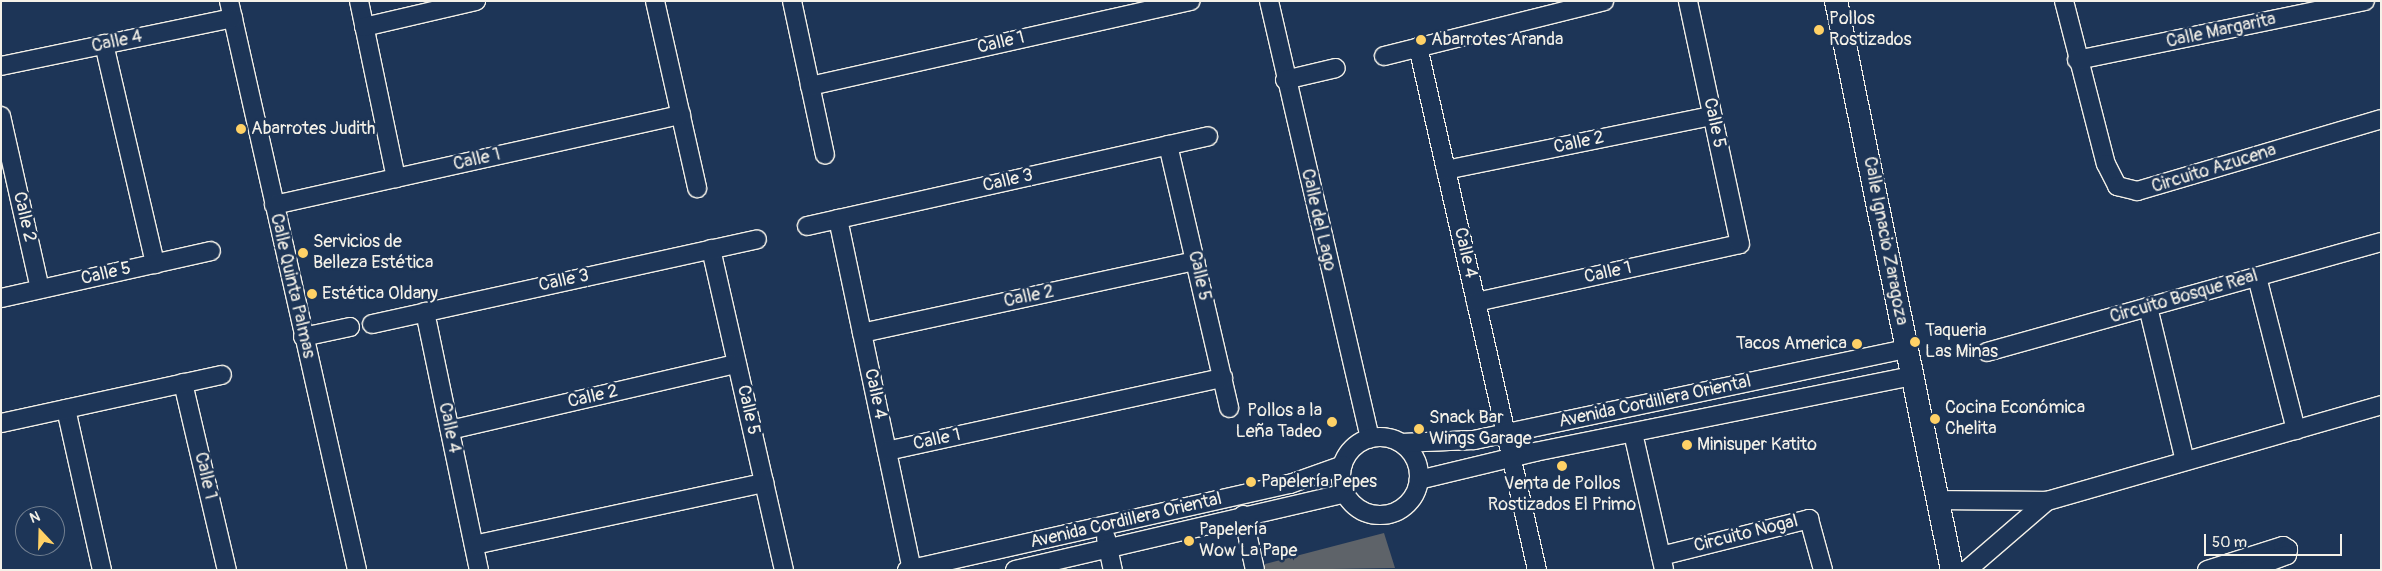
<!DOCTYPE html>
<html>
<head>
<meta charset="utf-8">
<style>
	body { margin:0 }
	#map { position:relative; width:2382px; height:571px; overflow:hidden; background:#1d3557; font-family:Pangolin,sans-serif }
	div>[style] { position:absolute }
	.building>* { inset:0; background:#5e6369 }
	.roads { filter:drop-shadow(1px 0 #f4f1e8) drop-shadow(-1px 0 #f4f1e8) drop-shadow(0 1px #f4f1e8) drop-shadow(0 -1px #f4f1e8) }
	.minor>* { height:18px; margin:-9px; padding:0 9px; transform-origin:9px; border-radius:9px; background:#1d3557 }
	.minor>.ring { margin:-9px; padding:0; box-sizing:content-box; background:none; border:18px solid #1d3557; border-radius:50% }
	.major>* { height:22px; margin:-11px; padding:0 11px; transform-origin:11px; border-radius:11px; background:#1d3557 }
	.dots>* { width:14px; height:14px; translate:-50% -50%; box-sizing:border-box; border:2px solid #1d3557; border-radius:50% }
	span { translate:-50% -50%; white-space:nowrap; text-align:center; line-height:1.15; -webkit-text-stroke:5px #1d3557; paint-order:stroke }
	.poi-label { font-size:18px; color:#f4f1e8 }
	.left { translate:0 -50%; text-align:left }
	.right { translate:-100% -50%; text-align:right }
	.street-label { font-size:18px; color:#f4f1e8 }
	.frame { position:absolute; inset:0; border:2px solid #f4f1e8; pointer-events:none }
	.north { position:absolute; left:15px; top:506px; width:50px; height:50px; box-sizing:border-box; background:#1d3557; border:1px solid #738091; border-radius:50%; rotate:339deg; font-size:14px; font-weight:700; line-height:20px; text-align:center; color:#f4f1e8 }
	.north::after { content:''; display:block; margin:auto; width:18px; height:22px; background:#ffd166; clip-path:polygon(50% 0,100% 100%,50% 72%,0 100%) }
	.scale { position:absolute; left:2204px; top:534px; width:138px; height:22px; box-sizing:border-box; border:2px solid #f4f1e8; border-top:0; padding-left:6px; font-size:15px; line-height:18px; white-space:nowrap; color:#f4f1e8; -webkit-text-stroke:4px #1d3557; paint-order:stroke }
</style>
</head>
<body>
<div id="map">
	<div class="building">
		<i style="clip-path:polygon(1384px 533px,1395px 568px,1265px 570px,1265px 564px)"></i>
	</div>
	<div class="roads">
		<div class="minor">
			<i style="left:229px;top:1px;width:583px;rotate:77.32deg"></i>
			<i style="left:359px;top:1px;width:181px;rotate:78.2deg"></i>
			<i style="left:655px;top:1px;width:192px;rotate:77.3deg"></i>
			<i style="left:792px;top:1px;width:157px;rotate:77.9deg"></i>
			<i style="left:1269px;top:1px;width:449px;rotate:77deg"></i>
			<i style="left:2064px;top:1px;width:168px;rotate:75.6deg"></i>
			<i style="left:2106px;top:164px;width:25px;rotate:63deg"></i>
			<i style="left:2117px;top:186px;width:21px;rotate:14deg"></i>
			<i style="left:2137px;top:191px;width:254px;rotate:-16.4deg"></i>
			<i style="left:364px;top:27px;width:115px;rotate:-13.1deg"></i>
			<i style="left:104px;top:44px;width:226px;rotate:76.9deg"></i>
			<i style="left:1418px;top:47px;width:536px;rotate:77.18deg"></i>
			<i style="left:1384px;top:56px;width:227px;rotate:-14deg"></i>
			<i style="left:2077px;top:60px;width:294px;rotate:-11.6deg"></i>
			<i style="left:1px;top:66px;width:237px;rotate:-11.7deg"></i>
			<i style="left:1285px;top:80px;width:52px;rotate:-13.2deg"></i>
			<i style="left:810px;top:86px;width:390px;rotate:-12.6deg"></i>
			<i style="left:1px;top:116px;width:177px;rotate:77.3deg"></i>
			<i style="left:1168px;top:145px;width:270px;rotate:76.9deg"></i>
			<i style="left:1446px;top:170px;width:271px;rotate:-11.5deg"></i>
			<i style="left:274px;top:205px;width:417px;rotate:-12.5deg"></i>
			<i style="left:838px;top:219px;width:359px;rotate:78.1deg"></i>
			<i style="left:807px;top:226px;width:411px;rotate:-12.6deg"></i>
			<i style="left:711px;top:249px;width:329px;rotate:77.2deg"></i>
			<i style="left:2257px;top:277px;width:158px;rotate:75.7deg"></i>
			<i style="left:1px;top:298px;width:215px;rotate:-12.6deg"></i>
			<i style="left:1476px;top:302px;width:270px;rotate:-12.4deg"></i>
			<i style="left:1740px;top:244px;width:249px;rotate:-102.1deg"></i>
			<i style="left:2148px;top:307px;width:158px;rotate:76.5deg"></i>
			<i style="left:425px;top:312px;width:264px;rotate:78.2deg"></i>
			<i style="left:372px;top:324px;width:394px;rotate:-12.4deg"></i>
			<i style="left:862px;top:333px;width:341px;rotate:-12.2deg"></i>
			<i style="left:303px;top:337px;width:48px;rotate:-12deg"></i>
			<i style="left:1987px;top:352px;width:409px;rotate:-15.6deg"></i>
			<i style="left:183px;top:383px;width:192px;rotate:76.8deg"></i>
			<i style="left:66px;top:409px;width:165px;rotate:77.4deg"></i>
			<i style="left:1px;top:423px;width:226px;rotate:-12.3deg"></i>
			<i style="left:450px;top:430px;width:294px;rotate:-13deg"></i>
			<i style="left:1633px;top:433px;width:140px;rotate:77.2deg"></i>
			<i class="ring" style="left:1341px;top:437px;width:60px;height:60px"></i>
			<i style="left:1401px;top:443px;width:73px;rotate:-2.4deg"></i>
			<i style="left:1474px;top:440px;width:442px;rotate:-11.9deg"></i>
			<i style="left:887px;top:451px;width:344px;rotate:-12.3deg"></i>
			<i style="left:1419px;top:480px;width:119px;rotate:-13.6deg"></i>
			<i style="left:1535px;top:452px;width:385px;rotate:-11.4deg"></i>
			<i style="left:1938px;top:500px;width:109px;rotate:0.5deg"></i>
			<i style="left:2047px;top:501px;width:348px;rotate:-16deg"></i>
			<i style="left:1243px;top:515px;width:56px;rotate:77.7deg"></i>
			<i style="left:1106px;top:538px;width:33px;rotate:78deg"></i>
			<i style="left:474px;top:545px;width:297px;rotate:-12.1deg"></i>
			<i style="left:1661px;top:556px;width:153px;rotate:-14deg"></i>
			<i style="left:1809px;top:519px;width:53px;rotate:74.6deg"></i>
			<i style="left:907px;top:570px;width:393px;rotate:-12.7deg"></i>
			<i style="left:1290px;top:484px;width:56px;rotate:-19.7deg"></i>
			<i style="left:1015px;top:570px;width:339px;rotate:-13.1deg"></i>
			<i style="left:1967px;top:570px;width:106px;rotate:-40.8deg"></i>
			<i style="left:2207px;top:570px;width:80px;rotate:-17.5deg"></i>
			<i style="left:2283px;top:546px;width:6px;rotate:31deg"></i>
			<i style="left:2288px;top:549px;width:6px;rotate:99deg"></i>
			<i style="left:2287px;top:555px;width:43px;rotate:159.4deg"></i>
		</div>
		<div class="major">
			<i style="left:1836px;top:1px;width:581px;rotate:78.48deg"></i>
		</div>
	</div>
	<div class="dots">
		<i style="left:1819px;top:30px;background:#ffd166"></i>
		<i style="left:1421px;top:40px;background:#ffd166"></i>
		<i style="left:241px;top:129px;background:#ffd166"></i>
		<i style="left:303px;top:253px;background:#ffd166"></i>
		<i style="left:312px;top:294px;background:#ffd166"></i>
		<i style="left:1915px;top:342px;background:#ffd166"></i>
		<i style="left:1857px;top:344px;background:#ffd166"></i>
		<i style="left:1935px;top:419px;background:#ffd166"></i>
		<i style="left:1332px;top:422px;background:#ffd166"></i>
		<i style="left:1419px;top:429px;background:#ffd166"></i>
		<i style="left:1687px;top:445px;background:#ffd166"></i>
		<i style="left:1562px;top:466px;background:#ffd166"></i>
		<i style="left:1251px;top:482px;background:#ffd166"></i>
		<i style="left:1189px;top:541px;background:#ffd166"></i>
	</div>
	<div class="poi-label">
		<span class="left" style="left:1829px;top:30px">Pollos<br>Rostizados</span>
		<span class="left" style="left:1431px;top:40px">Abarrotes Aranda</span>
		<span class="left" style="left:251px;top:129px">Abarrotes Judith</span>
		<span class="left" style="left:313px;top:253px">Servicios de<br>Belleza Estética</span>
		<span class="left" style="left:322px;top:294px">Estética Oldany</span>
		<span class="left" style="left:1925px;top:342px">Taqueria<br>Las Minas</span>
		<span class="right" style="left:1847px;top:344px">Tacos America</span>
		<span class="left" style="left:1945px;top:419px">Cocina Económica<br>Chelita</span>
		<span class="right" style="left:1322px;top:422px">Pollos a la<br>Leña Tadeo</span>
		<span class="left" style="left:1429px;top:429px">Snack Bar<br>Wings Garage</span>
		<span class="left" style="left:1697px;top:445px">Minisuper Katito</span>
		<span class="left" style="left:1261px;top:482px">Papelería Pepes</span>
		<span style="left:1562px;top:495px">Venta de Pollos<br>Rostizados El Primo</span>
		<span class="left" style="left:1199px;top:541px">Papelería<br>Wow La Pape</span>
	</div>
	<div class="street-label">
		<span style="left:2221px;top:31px;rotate:-12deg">Calle Margarita</span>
		<span style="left:117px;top:42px;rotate:-12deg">Calle 4</span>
		<span style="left:1001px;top:43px;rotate:-13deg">Calle 1</span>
		<span style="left:1714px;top:123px;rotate:78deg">Calle 5</span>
		<span style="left:1579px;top:143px;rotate:-12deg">Calle 2</span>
		<span style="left:477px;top:160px;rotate:-13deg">Calle 1</span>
		<span style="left:2214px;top:169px;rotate:-17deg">Circuito Azucena</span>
		<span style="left:1008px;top:181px;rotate:-13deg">Calle 3</span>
		<span style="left:24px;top:217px;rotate:77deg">Calle 2</span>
		<span style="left:1318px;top:220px;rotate:77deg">Calle del Lago</span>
		<span style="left:1885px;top:241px;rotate:79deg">Calle Ignacio Zaragoza</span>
		<span style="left:1465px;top:253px;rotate:77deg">Calle 4</span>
		<span style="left:1608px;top:273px;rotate:-12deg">Calle 1</span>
		<span style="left:106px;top:274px;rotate:-13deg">Calle 5</span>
		<span style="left:1199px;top:276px;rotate:77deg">Calle 5</span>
		<span style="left:564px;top:281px;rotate:-12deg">Calle 3</span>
		<span style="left:292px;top:286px;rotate:77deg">Calle Quinta Palmas</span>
		<span style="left:1029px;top:297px;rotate:-12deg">Calle 2</span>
		<span style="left:2184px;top:297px;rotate:-16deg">Circuito Bosque Real</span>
		<span style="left:875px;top:394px;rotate:78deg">Calle 4</span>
		<span style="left:593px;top:397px;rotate:-13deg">Calle 2</span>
		<span style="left:1655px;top:402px;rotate:-12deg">Avenida Cordillera Oriental</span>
		<span style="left:748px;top:410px;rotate:77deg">Calle 5</span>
		<span style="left:449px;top:428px;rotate:78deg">Calle 4</span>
		<span style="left:937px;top:440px;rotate:-12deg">Calle 1</span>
		<span style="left:205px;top:476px;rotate:77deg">Calle 1</span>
		<span style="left:1126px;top:521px;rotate:-13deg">Avenida Cordillera Oriental</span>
		<span style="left:1746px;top:534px;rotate:-14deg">Circuito Nogal</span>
	</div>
	<div class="frame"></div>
	<div class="north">N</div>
	<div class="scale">50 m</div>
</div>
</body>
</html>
